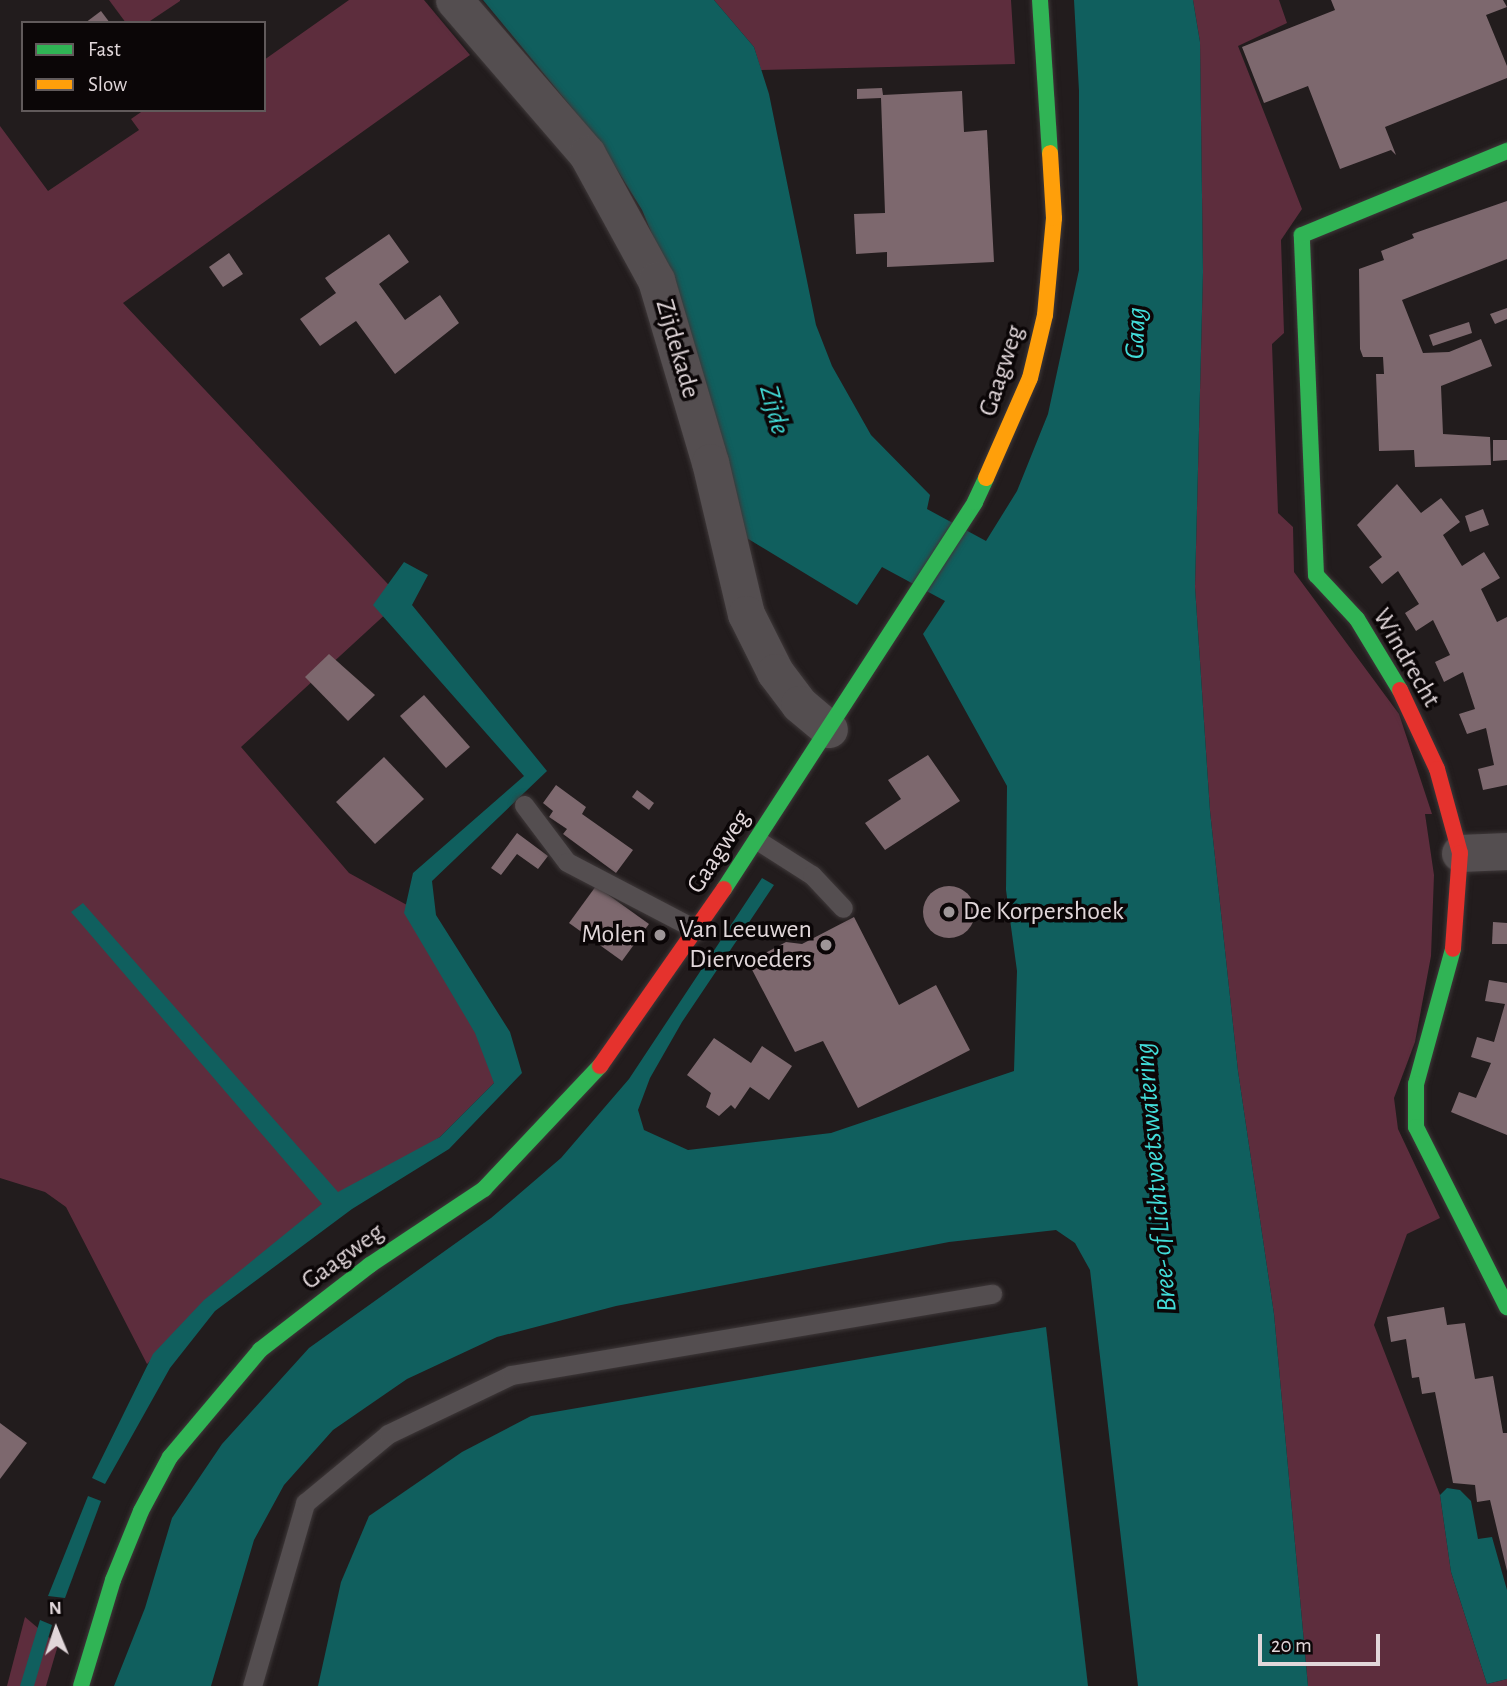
<!DOCTYPE html>
<html>
<head>
<meta charset="utf-8">
<style>
  body { margin:0 }
  #map { position:relative; width:1507px; height:1686px; overflow:hidden; background:#221c1d; font-family:"Alegreya Sans",sans-serif }
  div>[style] { position:absolute }
  [style*='--x'] { left:calc(var(--x)*1px); top:calc(var(--y)*1px); width:calc(var(--w)*1px); rotate:calc(var(--a)*1deg) }
  .green>* { inset:0; background:#5d2d3d }
  .water>* { inset:0; background:#105f5e }
  .building>* { inset:0; background:#7d686e }
  .round { border-radius:50% }
  .roads { filter:drop-shadow(0 0 2px #3e3839) drop-shadow(0 0 2px #3e3839) }
  .lane>* { height:19px; margin:-9.5px; padding:0 9.5px; transform-origin:9.5px; border-radius:9.5px; background:#544e50 }
  .street>* { height:37px; margin:-18.5px; padding:0 18.5px; transform-origin:18.5px; border-radius:18.5px; background:#544e50 }
  .fast>* { height:16px; margin:-8px; padding:0 8px; transform-origin:8px; border-radius:8px; background:#30b455 }
  .slow>* { height:16px; margin:-8px; padding:0 8px; transform-origin:8px; border-radius:8px; background:#ff9f0a }
  .jam>* { height:16px; margin:-8px; padding:0 8px; transform-origin:8px; border-radius:8px; background:#e5322d }
  .dots>* { width:19px; height:19px; translate:-50% -50%; box-sizing:border-box; border:4px solid #0b0607; border-radius:50% }
  span { translate:-50% -50%; white-space:nowrap; text-align:center; line-height:1.15; -webkit-text-stroke:7px #0b0607; paint-order:stroke }
  .street-label { font-size:26px; color:#e1d7da }
  .poi-label { font-size:26px; color:#e1d7da }
  .left { translate:0 -50%; text-align:left }
  .right { translate:-100% -50%; text-align:right }
  .water-label { font-size:28px; color:#42dcd8; font-style:italic }
  .legend { position:absolute; left:21px; top:21px; width:245px; height:91px; box-sizing:border-box; background:#0b0607; border:2px solid #615a5b; margin:0; padding:9px 12px; list-style:none; font-size:21px; color:#e1d7da }
  .legend li { display:flex; align-items:center; gap:14px; height:35px }
  .legend b { width:35px; border:2px solid #615a5b }
  .north { position:absolute; left:21px; top:1595px; width:70px; height:70px; -webkit-text-stroke:5px #0b0607; paint-order:stroke; rotate:358deg; font-size:19px; font-weight:700; line-height:28px; text-align:center; color:#e1d7da }
  .north::after { content:''; display:block; margin:auto; width:24px; height:32px; background:#e1d7da; clip-path:polygon(50% 0,100% 100%,50% 72%,0 100%) }
  .scale { position:absolute; left:1258px; top:1634px; width:122px; height:32px; box-sizing:border-box; border:4px solid #e1d7da; border-top:0; padding-left:9px; font-size:21px; line-height:24px; white-space:nowrap; color:#e1d7da; -webkit-text-stroke:5px #0b0607; paint-order:stroke }
</style>
</head>
<body>
<div id="map">
  <div class="green">
    <div style="clip-path:polygon(109px 0,180px 0,180px 1px,147px 23px,126px 23px)"></div>
    <div style="clip-path:polygon(349px 0,424px 0,470px 55px,123px 303px,402px 599px,241px 747px,349px 873px,425px 915px,489px 1033px,494px 1083px,440px 1137px,248px 1267px,147px 1364px,66px 1207px,45px 1192px,0 1178px,0 126px,48px 191px,139px 130px,131px 119px,144px 110px,264px 110px,264px 60px)"></div>
    <div style="clip-path:polygon(714px 0,1011px 0,1015px 64px,761px 70px,754px 47px)"></div>
    <div style="clip-path:polygon(1193px 0,1279px 0,1287px 23px,1238px 46px,1302px 209px,1281px 240px,1284px 333px,1272px 344px,1278px 513px,1293px 527px,1294px 572px,1399px 714px,1432px 814px,1425px 814px,1434px 875px,1431px 956px,1415px 1042px,1394px 1098px,1398px 1129px,1440px 1218px,1407px 1234px,1374px 1325px,1440px 1495px,1451px 1572px,1487px 1684px,1507px 1679px,1507px 1686px,1308px 1686px,1274px 1314px,1238px 1071px,1210px 811px,1195px 587px,1203px 272px,1200px 42px)"></div>
    <div style="clip-path:polygon(25px 1617px,58px 1645px,46px 1686px,7px 1686px)"></div>
  </div>
  <div class="water">
    <div style="clip-path:polygon(483px 0,714px 0,754px 47px,769px 94px,816px 325px,832px 366px,871px 435px,930px 495px,927px 509px,986px 541px,1017px 491px,1048px 414px,1079px 270px,1079px 91px,1074px 0,1193px 0,1200px 42px,1203px 272px,1195px 587px,1210px 811px,1238px 1071px,1274px 1314px,1308px 1686px,1138px 1686px,1090px 1270px,1075px 1243px,1056px 1230px,949px 1242px,616px 1306px,497px 1337px,407px 1379px,333px 1430px,284px 1485px,254px 1540px,211px 1686px,114px 1686px,145px 1608px,172px 1518px,222px 1444px,309px 1348px,491px 1218px,561px 1158px,629px 1079px,762px 878px,774px 885px,682px 1022px,650px 1078px,638px 1110px,644px 1130px,688px 1150px,831px 1133px,1014px 1071px,1017px 971px,1006px 890px,1007px 786px,923px 634px,945px 601px,882px 567px,857px 605px,745px 537px,672px 282px,642px 210px,600px 142px)"></div>
    <div style="clip-path:polygon(404px 562px,428px 575px,412px 605px,547px 771px,432px 881px,436px 915px,510px 1032px,522px 1073px,449px 1149px,352px 1209px,215px 1311px,170px 1368px,105px 1484px,92px 1478px,153px 1354px,204px 1300px,322px 1204px,71px 912px,83px 903px,338px 1192px,440px 1137px,494px 1083px,475px 1033px,404px 913px,413px 873px,524px 776px,373px 605px)"></div>
    <div style="clip-path:polygon(1046px 1327px,1088px 1686px,318px 1686px,341px 1582px,369px 1516px,462px 1452px,531px 1416px)"></div>
    <div style="clip-path:polygon(1447px 1488px,1460px 1490px,1471px 1501px,1478px 1539px,1492px 1537px,1507px 1590px,1507px 1679px,1487px 1684px,1451px 1572px,1440px 1495px)"></div>
    <div style="clip-path:polygon(88px 1496px,101px 1501px,65px 1598px,48px 1596px)"></div>
    <div style="clip-path:polygon(40px 1620px,52px 1625px,34px 1686px,20px 1686px)"></div>
  </div>
  <div class="building">
    <div style="clip-path:polygon(1331px 0,1503px 0,1507px 7px,1486px 15px,1507px 66px,1507px 78px,1385px 127px,1396px 155px,1391px 150px,1340px 169px,1308px 86px,1264px 103px,1242px 47px,1335px 10px)"></div>
    <div style="clip-path:polygon(101px 11px,110px 23px,85px 23px)"></div>
    <div style="clip-path:polygon(882px 88px,883px 95px,962px 91px,964px 132px,987px 130px,994px 262px,887px 267px,887px 252px,856px 254px,854px 214px,885px 213px,881px 98px,857px 99px,857px 89px)"></div>
    <div style="clip-path:polygon(1507px 201px,1507px 259px,1402px 300px,1423px 353px,1449px 352px,1481px 339px,1492px 366px,1441px 386px,1443px 434px,1490px 437px,1491px 465px,1415px 467px,1414px 450px,1379px 451px,1376px 374px,1384px 374px,1383px 357px,1363px 357px,1360px 349px,1359px 269px,1384px 260px,1381px 251px,1414px 238px,1412px 234px)"></div>
    <div style="clip-path:polygon(389px 234px,409px 262px,379px 284px,405px 320px,440px 295px,459px 323px,395px 374px,356px 321px,320px 346px,300px 319px,336px 293px,325px 278px)"></div>
    <div style="clip-path:polygon(229px 253px,243px 274px,223px 287px,209px 267px)"></div>
    <div style="clip-path:polygon(1507px 308px,1507px 319px,1495px 324px,1490px 314px)"></div>
    <div style="clip-path:polygon(1469px 322px,1472px 333px,1433px 346px,1429px 335px)"></div>
    <div style="clip-path:polygon(1493px 440px,1507px 440px,1507px 460px,1493px 461px)"></div>
    <div style="clip-path:polygon(1397px 484px,1421px 513px,1441px 498px,1460px 522px,1443px 535px,1462px 566px,1484px 552px,1500px 578px,1481px 589px,1497px 622px,1507px 617px,1507px 785px,1483px 790px,1478px 769px,1494px 765px,1486px 728px,1467px 734px,1459px 714px,1475px 709px,1463px 672px,1444px 682px,1435px 662px,1450px 655px,1433px 620px,1416px 631px,1405px 613px,1419px 604px,1398px 571px,1382px 584px,1369px 567px,1382px 557px,1357px 525px)"></div>
    <div style="clip-path:polygon(1483px 509px,1489px 525px,1470px 532px,1465px 516px)"></div>
    <div style="clip-path:polygon(329px 654px,375px 695px,348px 721px,305px 677px)"></div>
    <div style="clip-path:polygon(424px 695px,470px 747px,446px 768px,400px 716px)"></div>
    <div style="clip-path:polygon(928px 755px,960px 801px,885px 850px,865px 823px,901px 799px,888px 780px)"></div>
    <div style="clip-path:polygon(384px 757px,424px 799px,375px 844px,336px 802px)"></div>
    <div style="clip-path:polygon(556px 785px,586px 807px,582px 814px,633px 850px,616px 873px,563px 834px,567px 829px,549px 817px,553px 811px,543px 803px)"></div>
    <div style="clip-path:polygon(637px 790px,654px 803px,649px 810px,632px 797px)"></div>
    <div style="clip-path:polygon(517px 833px,548px 856px,538px 869px,517px 854px,501px 875px,491px 868px)"></div>
    <div class="round" style="left:923px;top:886px;width:52px;height:52px"></div>
    <div style="clip-path:polygon(596px 886px,649px 924px,622px 961px,569px 923px)"></div>
    <div style="clip-path:polygon(854px 917px,899px 1005px,936px 985px,970px 1050px,858px 1108px,823px 1041px,795px 1052px,748px 962px,786px 942px,802px 944px)"></div>
    <div style="clip-path:polygon(1493px 922px,1507px 923px,1507px 944px,1492px 944px)"></div>
    <div style="clip-path:polygon(1489px 980px,1507px 983px,1507px 1135px,1451px 1112px,1459px 1092px,1476px 1098px,1491px 1063px,1471px 1057px,1477px 1037px,1494px 1042px,1505px 1004px,1485px 1001px)"></div>
    <div style="clip-path:polygon(714px 1038px,751px 1063px,762px 1046px,792px 1066px,769px 1100px,750px 1087px,735px 1109px,731px 1105px,719px 1116px,706px 1107px,711px 1093px,687px 1075px)"></div>
    <div style="clip-path:polygon(1444px 1307px,1447px 1325px,1465px 1323px,1475px 1379px,1493px 1376px,1503px 1433px,1507px 1433px,1507px 1571px,1490px 1500px,1477px 1502px,1475px 1485px,1453px 1483px,1435px 1392px,1422px 1394px,1419px 1377px,1412px 1378px,1406px 1339px,1391px 1342px,1387px 1317px)"></div>
    <div style="clip-path:polygon(0 1423px,27px 1443px,0 1479px)"></div>
  </div>
  <div class="roads">
    <div class="lane">
      <div style="--x:524;--y:805;--w:71;--a:53"></div>
      <div style="--x:567;--y:862;--w:147;--a:27.6"></div>
      <div style="--x:757;--y:840;--w:65;--a:32.5"></div>
      <div style="--x:812;--y:875;--w:45;--a:46.8"></div>
      <div style="--x:252;--y:1686;--w:191;--a:-73.8"></div>
      <div style="--x:305;--y:1503;--w:108;--a:-39.7"></div>
      <div style="--x:388;--y:1434;--w:136;--a:-25.6"></div>
      <div style="--x:511;--y:1375;--w:488;--a:-9.6"></div>
    </div>
    <div class="street">
      <div style="--x:454;--y:0;--w:203;--a:49.2"></div>
      <div style="--x:587;--y:154;--w:144;--a:61.3"></div>
      <div style="--x:656;--y:280;--w:190;--a:73.5"></div>
      <div style="--x:710;--y:462;--w:156;--a:76.7"></div>
      <div style="--x:746;--y:614;--w:65;--a:63.4"></div>
      <div style="--x:775;--y:672;--w:40;--a:53"></div>
      <div style="--x:799;--y:704;--w:39;--a:40"></div>
      <div style="--x:1460;--y:853;--w:47;--a:-2.4"></div>
    </div>
    <div class="fast">
      <div style="--x:1040;--y:0;--w:153;--a:86.3"></div>
      <div style="--x:1400;--y:690;--w:83;--a:-121.2"></div>
      <div style="--x:1357;--y:619;--w:60;--a:-133"></div>
      <div style="--x:1316;--y:575;--w:340;--a:-92.4"></div>
      <div style="--x:1302;--y:235;--w:222;--a:-22.3"></div>
      <div style="--x:724;--y:889;--w:461;--a:-57"></div>
      <div style="--x:975;--y:502;--w:26;--a:-65"></div>
      <div style="--x:1453;--y:949;--w:140;--a:105.3"></div>
      <div style="--x:1416;--y:1084;--w:43;--a:90"></div>
      <div style="--x:1416;--y:1127;--w:202;--a:63.2"></div>
      <div style="--x:81;--y:1686;--w:111;--a:-73.2"></div>
      <div style="--x:113;--y:1580;--w:74;--a:-67.9"></div>
      <div style="--x:141;--y:1511;--w:61;--a:-61.8"></div>
      <div style="--x:170;--y:1457;--w:140;--a:-49.9"></div>
      <div style="--x:260;--y:1350;--w:139;--a:-37.7"></div>
      <div style="--x:370;--y:1265;--w:137;--a:-33.7"></div>
      <div style="--x:484;--y:1189;--w:169;--a:-46.7"></div>
    </div>
    <div class="slow">
      <div style="--x:986;--y:478;--w:109;--a:-66.3"></div>
      <div style="--x:1030;--y:378;--w:65;--a:-76.6"></div>
      <div style="--x:1045;--y:315;--w:97;--a:-84.7"></div>
      <div style="--x:1054;--y:218;--w:65;--a:-93.5"></div>
    </div>
    <div class="jam">
      <div style="--x:1400;--y:690;--w:87;--a:64.9"></div>
      <div style="--x:1437;--y:769;--w:87;--a:74.7"></div>
      <div style="--x:1460;--y:853;--w:96;--a:94.2"></div>
      <div style="--x:600;--y:1066;--w:216;--a:-55"></div>
    </div>
  </div>
  <div class="dots">
    <div style="left:949px;top:912px;background:#9e9698"></div>
    <div style="left:660px;top:935px;background:#9e9698"></div>
    <div style="left:826px;top:945px;background:#9e9698"></div>
  </div>
  <div class="street-label">
    <span style="left:677px;top:349px;rotate:74deg">Zijdekade</span>
    <span style="left:1002px;top:371px;rotate:-72deg">Gaagweg</span>
    <span style="left:1406px;top:658px;rotate:60deg">Windrecht</span>
    <span style="left:719px;top:852px;rotate:-57deg">Gaagweg</span>
    <span style="left:343px;top:1257px;rotate:-36deg">Gaagweg</span>
  </div>
  <div class="poi-label">
    <span class="left" style="left:963px;top:912px">De Korpershoek</span>
    <span class="right" style="left:812px;top:945px">Van Leeuwen<br>Diervoeders</span>
    <span class="right" style="left:646px;top:935px">Molen</span>
  </div>
  <div class="water-label">
    <span style="left:1136px;top:333px;rotate:-88deg">Gaag</span>
    <span style="left:774px;top:410px;rotate:75deg">Zijde</span>
    <span style="left:1156px;top:1177px;rotate:-95deg">Bree- of Lichtvoetswatering</span>
  </div>
  <ul class="legend">
  <li><b style="height:9px;background:#30b455"></b>Fast</li>
  <li><b style="height:9px;background:#ff9f0a"></b>Slow</li>
  </ul>
  <div class="north">N</div>
  <div class="scale">20 m</div>
</div>
</body>
</html>
